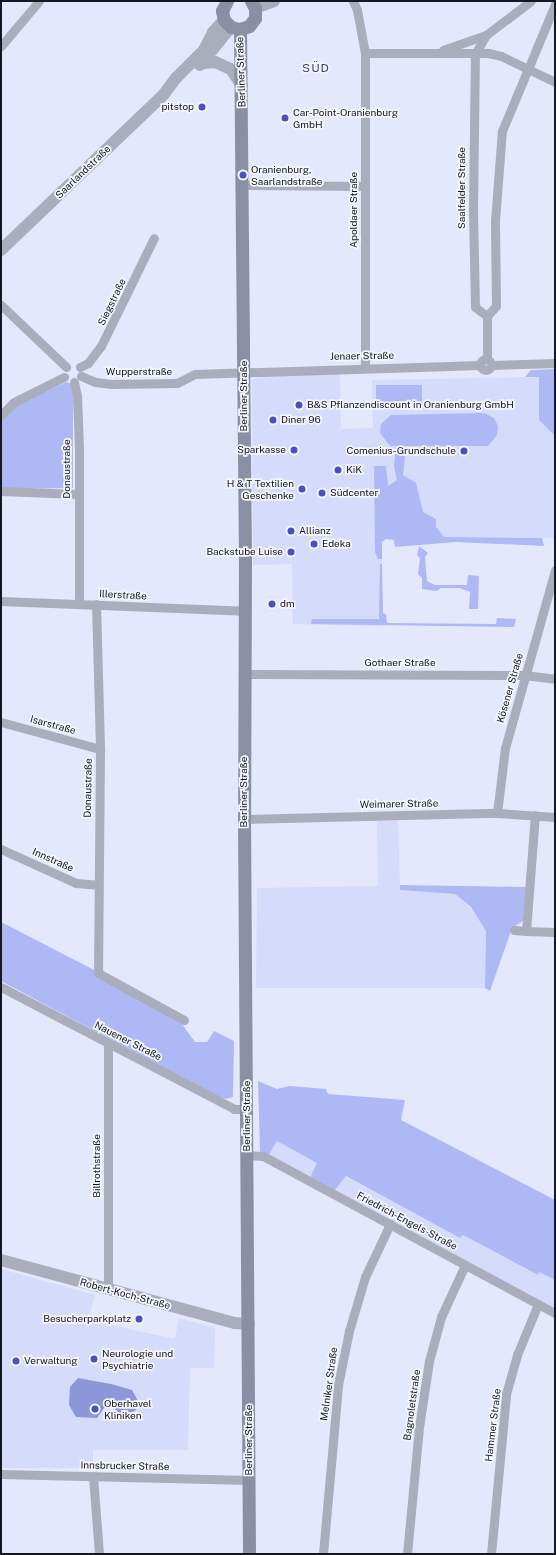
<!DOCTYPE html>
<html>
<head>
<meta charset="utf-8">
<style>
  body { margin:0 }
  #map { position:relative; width:556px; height:1555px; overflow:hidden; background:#e4e8fc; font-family:"Public Sans",sans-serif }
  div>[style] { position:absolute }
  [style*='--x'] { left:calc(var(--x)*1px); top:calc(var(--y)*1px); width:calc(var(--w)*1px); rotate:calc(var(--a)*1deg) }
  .built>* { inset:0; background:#d4dbfb }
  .green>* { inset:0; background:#aeb8f5 }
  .water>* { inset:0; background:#8c96d9 }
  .minor>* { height:9px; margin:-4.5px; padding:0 4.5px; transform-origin:4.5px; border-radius:4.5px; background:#aaadbb }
  .minor>.ring { margin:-4.5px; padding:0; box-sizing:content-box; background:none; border:9px solid #aaadbb; border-radius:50% }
  .tertiary>* { height:12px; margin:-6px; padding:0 6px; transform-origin:6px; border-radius:6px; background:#aaadbb }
  .secondary>* { height:13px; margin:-6.5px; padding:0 6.5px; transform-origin:6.5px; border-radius:6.5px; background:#8b8fa4 }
  .dots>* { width:11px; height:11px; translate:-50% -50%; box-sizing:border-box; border:2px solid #f4f6fc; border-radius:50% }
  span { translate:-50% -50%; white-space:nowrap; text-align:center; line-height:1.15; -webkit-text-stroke:3.5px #f4f6fc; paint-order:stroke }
  .street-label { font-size:10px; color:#151722 }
  .poi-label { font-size:10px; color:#151722 }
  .right { translate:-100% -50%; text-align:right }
  .left { translate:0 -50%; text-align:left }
  .quarter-label { font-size:12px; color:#3e4480; letter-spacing:1px }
  .frame { position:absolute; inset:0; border:2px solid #151722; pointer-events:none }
</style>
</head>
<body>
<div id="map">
  <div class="built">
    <div style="clip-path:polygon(340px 372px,341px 429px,373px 428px,372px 380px,539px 377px,539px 419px,555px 436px,555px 538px,375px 537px,375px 552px,382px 552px,382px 626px,293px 624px,292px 564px,253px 565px,252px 380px,262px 376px)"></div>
    <div style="clip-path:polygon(377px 820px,398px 821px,400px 890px,455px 894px,478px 916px,486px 931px,485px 988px,256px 988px,257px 888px,378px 886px)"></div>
    <div style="clip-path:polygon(277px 1141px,318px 1163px,334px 1191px,345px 1176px,460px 1238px,463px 1235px,537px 1275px,539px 1272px,555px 1280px,555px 1310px,268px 1156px)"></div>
    <div style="clip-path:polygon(1px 1269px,95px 1295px,88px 1320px,175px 1339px,179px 1318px,215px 1328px,214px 1368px,190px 1368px,188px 1450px,93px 1450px,93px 1468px,1px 1468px)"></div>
  </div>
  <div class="green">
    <div style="clip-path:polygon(555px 369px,555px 436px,539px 420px,539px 377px,525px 377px,531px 370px)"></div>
    <div style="clip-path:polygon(67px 382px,73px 385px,73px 488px,1px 489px,1px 421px,18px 404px)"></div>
    <div style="clip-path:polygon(376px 385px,422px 385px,422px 409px,376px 409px)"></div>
    <div style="clip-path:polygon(484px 413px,494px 418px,498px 426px,497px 435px,488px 446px,390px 446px,380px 433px,381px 424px,391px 415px)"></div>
    <div style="clip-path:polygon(395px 454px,405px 456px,403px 475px,416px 483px,423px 512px,436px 519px,436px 527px,444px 537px,542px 538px,544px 546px,456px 542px,395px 547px,394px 540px,386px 539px,382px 542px,382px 559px,378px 559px,375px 552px,374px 466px,386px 466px,388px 486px,397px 480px,394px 467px)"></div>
    <div style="clip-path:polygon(419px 546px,428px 553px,425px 557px,427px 581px,435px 585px,467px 585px,468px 575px,479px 576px,478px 609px,469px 609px,470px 592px,460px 588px,441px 588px,437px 591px,422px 589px,422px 578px,418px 574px,420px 558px,417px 555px)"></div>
    <div style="clip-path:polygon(380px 564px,382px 564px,383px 613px,386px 614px,387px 623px,496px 624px,497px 618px,516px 619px,514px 627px,311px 624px,312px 619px,379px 619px)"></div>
    <div style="clip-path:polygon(400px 885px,526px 887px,523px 921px,512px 928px,490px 991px,485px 988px,486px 931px,471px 907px,455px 894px,400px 890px)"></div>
    <div style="clip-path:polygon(1px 922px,170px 1009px,173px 1017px,182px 1024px,195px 1042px,207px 1042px,214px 1031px,234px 1041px,233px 1097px,226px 1099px,213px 1094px,1px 981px)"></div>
    <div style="clip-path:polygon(258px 1081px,277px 1089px,289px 1086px,326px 1089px,328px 1094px,405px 1100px,401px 1120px,555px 1200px,555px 1280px,539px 1272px,538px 1275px,463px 1235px,460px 1238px,346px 1176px,334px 1191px,310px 1178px,317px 1163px,277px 1141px,268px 1156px,260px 1152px)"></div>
  </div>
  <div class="water">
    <div style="clip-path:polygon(78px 1378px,111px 1384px,132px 1390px,138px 1401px,136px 1410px,127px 1415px,117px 1412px,113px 1407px,104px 1408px,97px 1418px,76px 1417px,69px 1405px,70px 1387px)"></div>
  </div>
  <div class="minor">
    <div style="--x:353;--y:1;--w:10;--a:66"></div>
    <div style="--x:357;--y:10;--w:44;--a:79.5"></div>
    <div style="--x:365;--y:53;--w:123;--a:0"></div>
    <div style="--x:488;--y:53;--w:13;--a:13"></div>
    <div style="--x:501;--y:56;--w:60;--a:25.7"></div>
    <div style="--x:1;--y:46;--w:59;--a:-49.8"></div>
    <div style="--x:443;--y:50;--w:46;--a:-19.2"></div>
    <div style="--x:365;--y:53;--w:314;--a:90"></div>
    <div style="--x:243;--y:185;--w:122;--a:0.5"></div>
    <div style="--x:1;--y:305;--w:90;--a:43.6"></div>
    <div style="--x:487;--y:316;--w:15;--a:-143"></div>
    <div style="--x:475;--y:307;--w:94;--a:-91.2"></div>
    <div style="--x:473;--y:213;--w:159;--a:-89.3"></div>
    <div style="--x:475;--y:54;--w:22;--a:-60"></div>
    <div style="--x:486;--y:35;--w:56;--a:-37.1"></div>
    <div style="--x:487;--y:359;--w:43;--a:-90"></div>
    <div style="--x:487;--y:316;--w:13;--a:-48"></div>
    <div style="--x:496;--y:306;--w:85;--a:-90.7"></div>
    <div style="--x:495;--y:221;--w:90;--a:-85.6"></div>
    <div style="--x:502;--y:131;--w:138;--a:-67.3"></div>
    <div class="ring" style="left:480.5px;top:359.5px;width:2px;height:2px"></div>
    <div style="--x:492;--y:365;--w:63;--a:-1.8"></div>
    <div style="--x:80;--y:367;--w:9;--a:-27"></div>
    <div style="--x:88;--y:363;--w:21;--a:-53"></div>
    <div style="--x:101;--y:346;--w:120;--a:-63.9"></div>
    <div style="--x:81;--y:376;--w:15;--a:23"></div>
    <div style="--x:95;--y:382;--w:17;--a:7"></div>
    <div style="--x:112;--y:384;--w:65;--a:-0.9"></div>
    <div style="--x:177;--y:383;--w:20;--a:-27"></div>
    <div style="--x:195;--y:374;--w:286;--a:-1.8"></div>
    <div style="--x:74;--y:382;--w:14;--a:78"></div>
    <div style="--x:77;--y:396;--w:51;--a:87.8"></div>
    <div style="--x:79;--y:447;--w:157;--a:90"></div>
    <div style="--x:1;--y:415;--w:18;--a:-45"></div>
    <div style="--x:14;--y:402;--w:56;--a:-26.6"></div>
    <div style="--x:1;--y:491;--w:77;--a:2.2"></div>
    <div style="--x:1;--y:601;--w:244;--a:2.3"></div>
    <div style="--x:96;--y:604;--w:145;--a:88.4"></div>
    <div style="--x:100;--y:749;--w:224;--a:90.5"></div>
    <div style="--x:98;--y:973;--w:98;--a:28.7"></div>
    <div style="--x:244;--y:674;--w:280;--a:0.2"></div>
    <div style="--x:524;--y:675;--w:31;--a:7"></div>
    <div style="--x:1;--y:722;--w:103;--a:15.3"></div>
    <div style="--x:497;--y:813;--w:65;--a:-83"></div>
    <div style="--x:505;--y:748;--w:185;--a:-74.3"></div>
    <div style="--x:244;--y:819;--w:253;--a:-1.4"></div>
    <div style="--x:497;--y:813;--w:58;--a:3.9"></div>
    <div style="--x:1;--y:849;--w:82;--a:24.4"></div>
    <div style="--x:76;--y:883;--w:21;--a:5"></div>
    <div style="--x:514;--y:930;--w:12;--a:5"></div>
    <div style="--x:526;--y:931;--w:116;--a:-85.6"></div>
    <div style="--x:526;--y:931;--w:29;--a:2"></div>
    <div style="--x:1;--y:987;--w:263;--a:27.6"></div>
    <div style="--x:234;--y:1109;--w:13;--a:0"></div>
    <div style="--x:247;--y:1155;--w:16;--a:4"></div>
    <div style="--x:263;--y:1156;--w:332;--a:28.3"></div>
    <div style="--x:108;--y:1289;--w:245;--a:-90"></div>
    <div style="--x:1;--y:1474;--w:248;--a:1.4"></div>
    <div style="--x:93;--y:1476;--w:78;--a:85.6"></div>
    <div style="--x:323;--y:1554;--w:170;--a:-84.9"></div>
    <div style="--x:338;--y:1385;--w:55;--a:-78.5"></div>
    <div style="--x:349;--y:1331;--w:56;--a:-73.5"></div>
    <div style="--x:365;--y:1277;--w:59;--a:-64.7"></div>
    <div style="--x:407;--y:1554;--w:128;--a:-84.6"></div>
    <div style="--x:419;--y:1427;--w:67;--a:-81.4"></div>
    <div style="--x:429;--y:1361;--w:46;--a:-74.7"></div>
    <div style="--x:441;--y:1317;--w:57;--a:-65.2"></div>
    <div style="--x:491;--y:1554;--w:161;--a:-84.6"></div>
    <div style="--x:506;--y:1394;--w:41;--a:-74.2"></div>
    <div style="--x:517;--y:1355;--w:55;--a:-67.6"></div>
  </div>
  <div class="tertiary">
    <div style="--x:255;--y:8;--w:20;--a:-20"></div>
    <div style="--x:203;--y:63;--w:12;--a:-5"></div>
    <div style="--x:215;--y:62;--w:17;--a:24"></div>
    <div style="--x:231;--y:69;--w:20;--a:57"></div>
    <div style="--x:200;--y:65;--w:49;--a:-50.8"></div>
    <div style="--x:1;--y:250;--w:226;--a:-43.7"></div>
    <div style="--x:164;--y:94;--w:21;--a:-53"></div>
    <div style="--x:177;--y:77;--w:38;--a:-45"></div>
    <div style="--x:204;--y:50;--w:20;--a:-63"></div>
    <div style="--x:213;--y:32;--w:16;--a:-47"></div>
    <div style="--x:1;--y:1260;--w:242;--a:15.1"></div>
    <div style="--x:235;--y:1323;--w:14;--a:4"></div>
  </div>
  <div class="secondary">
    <div style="--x:227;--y:1;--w:11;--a:117"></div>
    <div style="--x:222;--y:11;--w:9;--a:77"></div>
    <div style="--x:224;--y:20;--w:10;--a:45"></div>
    <div style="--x:231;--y:27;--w:9;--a:13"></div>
    <div style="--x:240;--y:29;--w:9;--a:-18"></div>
    <div style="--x:249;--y:26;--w:10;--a:-53"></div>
    <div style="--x:255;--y:18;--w:10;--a:-90"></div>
    <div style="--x:255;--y:8;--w:8;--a:-120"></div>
    <div style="--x:240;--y:29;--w:531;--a:89.46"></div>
    <div style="--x:245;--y:560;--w:259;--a:90.2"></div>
    <div style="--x:244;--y:819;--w:735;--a:89.61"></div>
  </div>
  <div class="dots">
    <div style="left:202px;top:107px;background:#4c4ec4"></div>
    <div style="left:285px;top:118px;background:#4c4ec4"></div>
    <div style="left:243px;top:175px;background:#4c4ec4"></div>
    <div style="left:299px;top:405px;background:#4c4ec4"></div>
    <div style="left:273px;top:420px;background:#4c4ec4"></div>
    <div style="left:294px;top:450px;background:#4c4ec4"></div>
    <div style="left:464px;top:451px;background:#4c4ec4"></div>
    <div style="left:338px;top:470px;background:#4c4ec4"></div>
    <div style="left:302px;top:489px;background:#4c4ec4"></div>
    <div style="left:322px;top:493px;background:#4c4ec4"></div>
    <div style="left:291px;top:531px;background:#4c4ec4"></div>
    <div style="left:314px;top:544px;background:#4c4ec4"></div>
    <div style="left:291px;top:552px;background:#4c4ec4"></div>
    <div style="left:272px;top:604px;background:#4c4ec4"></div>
    <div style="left:139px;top:1319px;background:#4c4ec4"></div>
    <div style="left:94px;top:1359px;background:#4c4ec4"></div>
    <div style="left:16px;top:1361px;background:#4c4ec4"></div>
    <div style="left:95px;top:1409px;background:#4c4ec4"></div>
  </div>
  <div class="street-label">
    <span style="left:241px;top:72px;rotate:-92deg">Berliner Straße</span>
    <span style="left:83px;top:172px;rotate:-44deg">Saarlandstraße</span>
    <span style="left:462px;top:188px;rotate:-90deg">Saalfelder Straße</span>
    <span style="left:354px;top:210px;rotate:-90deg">Apoldaer Straße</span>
    <span style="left:112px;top:302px;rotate:-64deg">Siegstraße</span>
    <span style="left:362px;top:356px;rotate:-1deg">Jenaer Straße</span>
    <span style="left:139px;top:372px">Wupperstraße</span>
    <span style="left:244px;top:396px;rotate:-90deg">Berliner Straße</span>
    <span style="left:67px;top:469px;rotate:-90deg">Donaustraße</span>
    <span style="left:123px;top:595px;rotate:3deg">Illerstraße</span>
    <span style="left:400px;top:663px">Gothaer Straße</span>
    <span style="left:510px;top:688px;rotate:-74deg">Kösener Straße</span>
    <span style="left:53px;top:725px;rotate:15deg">Isarstraße</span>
    <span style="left:88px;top:788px;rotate:-89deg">Donaustraße</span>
    <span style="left:244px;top:792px;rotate:-90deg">Berliner Straße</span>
    <span style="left:399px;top:804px;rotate:-1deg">Weimarer Straße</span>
    <span style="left:53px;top:860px;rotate:24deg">Innstraße</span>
    <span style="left:128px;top:1041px;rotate:27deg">Nauener Straße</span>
    <span style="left:247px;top:1116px;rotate:-90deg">Berliner Straße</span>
    <span style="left:97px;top:1166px;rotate:-90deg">Billrothstraße</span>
    <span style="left:407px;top:1221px;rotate:28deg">Friedrich-Engels-Straße</span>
    <span style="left:125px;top:1294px;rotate:15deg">Robert-Koch-Straße</span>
    <span style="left:329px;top:1384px;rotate:-82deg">Melniker Straße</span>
    <span style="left:412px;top:1405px;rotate:-82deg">Bagnoletstraße</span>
    <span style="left:493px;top:1425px;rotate:-83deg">Hammer Straße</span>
    <span style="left:249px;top:1440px;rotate:-90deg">Berliner Straße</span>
    <span style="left:125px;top:1466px;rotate:1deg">Innsbrucker Straße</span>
  </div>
  <div class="poi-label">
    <span class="right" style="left:194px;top:107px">pitstop</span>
    <span class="left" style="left:293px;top:118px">Car-Point-Oranienburg<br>GmbH</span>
    <span class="left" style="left:251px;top:175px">Oranienburg,<br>Saarlandstraße</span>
    <span class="left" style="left:307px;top:405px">B&amp;S Pflanzendiscount in Oranienburg GmbH</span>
    <span class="left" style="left:281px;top:420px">Diner 96</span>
    <span class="right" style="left:286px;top:450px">Sparkasse</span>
    <span class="right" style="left:456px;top:451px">Comenius-Grundschule</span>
    <span class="left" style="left:346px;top:470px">KiK</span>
    <span class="right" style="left:294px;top:489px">H &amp; T Textilien<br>Geschenke</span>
    <span class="left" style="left:330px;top:493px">Südcenter</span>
    <span class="left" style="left:299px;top:531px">Allianz</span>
    <span class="left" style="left:322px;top:544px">Edeka</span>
    <span class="right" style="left:283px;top:552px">Backstube Luise</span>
    <span class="left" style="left:280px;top:604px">dm</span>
    <span class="right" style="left:131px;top:1319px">Besucherparkplatz</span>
    <span class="left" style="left:102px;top:1359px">Neurologie und<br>Psychiatrie</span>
    <span class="left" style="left:24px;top:1361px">Verwaltung</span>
    <span class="left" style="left:104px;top:1409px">Oberhavel<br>Kliniken</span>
  </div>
  <div class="quarter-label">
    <span style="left:316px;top:69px">SÜD</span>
  </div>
  <div class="frame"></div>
</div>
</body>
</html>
